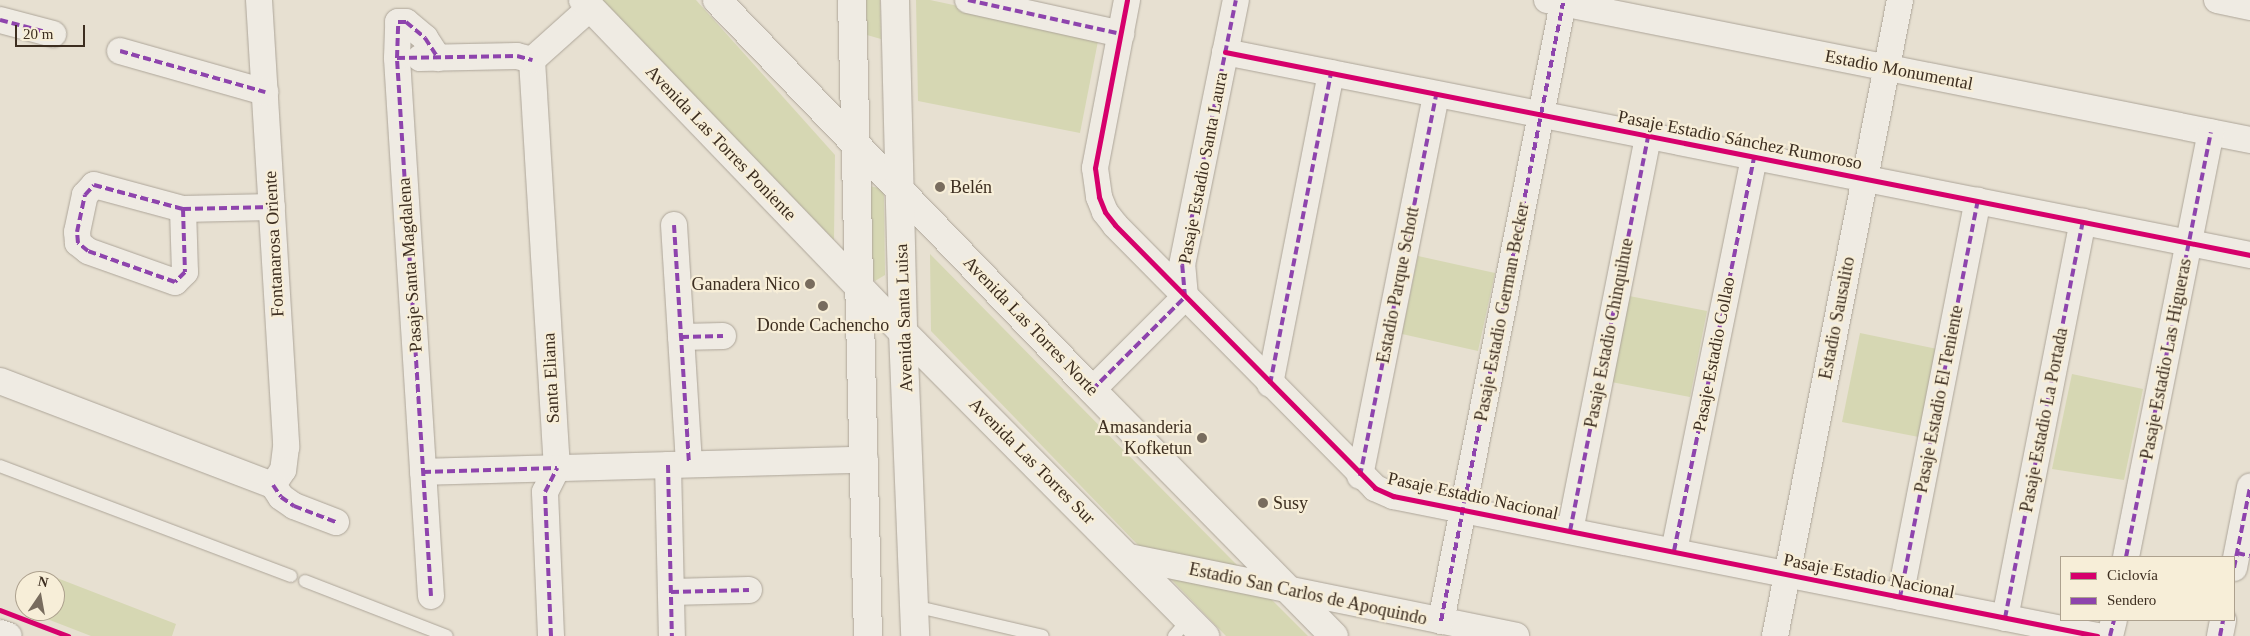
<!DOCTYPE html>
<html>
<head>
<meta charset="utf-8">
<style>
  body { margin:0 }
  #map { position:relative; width:2250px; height:636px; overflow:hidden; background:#e7e0d1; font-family:"Times New Roman",serif }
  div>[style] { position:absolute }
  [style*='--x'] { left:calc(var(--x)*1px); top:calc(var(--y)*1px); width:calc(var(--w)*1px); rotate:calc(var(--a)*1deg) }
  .green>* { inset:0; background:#d6d7b3 }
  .roads { filter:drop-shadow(0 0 1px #ada599) drop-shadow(0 0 1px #ada599) }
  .service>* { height:12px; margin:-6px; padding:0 6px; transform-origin:6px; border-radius:6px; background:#efebe3 }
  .minor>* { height:26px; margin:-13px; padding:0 13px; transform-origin:13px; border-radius:13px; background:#efebe3 }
  .tertiary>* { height:28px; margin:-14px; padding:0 14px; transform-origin:14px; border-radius:14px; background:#efebe3 }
  .secondary>* { height:28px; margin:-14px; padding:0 14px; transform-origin:14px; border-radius:14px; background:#efebe3 }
  .quiet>* { height:4px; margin-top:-2px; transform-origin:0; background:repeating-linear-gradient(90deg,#8e44ad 0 8px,transparent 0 12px) }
  .cycleway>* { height:5px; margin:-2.5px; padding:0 2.5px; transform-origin:2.5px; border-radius:2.5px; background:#d6006c }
  .dots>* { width:14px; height:14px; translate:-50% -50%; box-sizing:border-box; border:2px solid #f7eed8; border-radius:50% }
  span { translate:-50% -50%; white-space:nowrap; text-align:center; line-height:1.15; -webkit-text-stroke:4.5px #f7eed8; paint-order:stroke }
  .street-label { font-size:18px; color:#3d2e20 }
  .poi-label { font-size:18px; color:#3d2e20 }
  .left { translate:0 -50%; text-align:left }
  .right { translate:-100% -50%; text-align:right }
  .legend { position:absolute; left:2060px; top:556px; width:175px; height:65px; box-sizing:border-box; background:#f7eed8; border:1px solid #ada18e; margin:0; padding:6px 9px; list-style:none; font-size:15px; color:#3d2e20 }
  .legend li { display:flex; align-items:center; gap:10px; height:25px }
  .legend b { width:25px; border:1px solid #ada18e }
  .north { position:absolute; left:15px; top:571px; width:50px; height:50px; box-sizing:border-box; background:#f7eed8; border:1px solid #ada18e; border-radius:50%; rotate:12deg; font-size:14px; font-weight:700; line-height:20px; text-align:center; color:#3d2e20 }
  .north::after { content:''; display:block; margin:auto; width:18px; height:22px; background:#786c5e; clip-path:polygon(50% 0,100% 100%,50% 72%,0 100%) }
  .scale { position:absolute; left:15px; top:25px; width:70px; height:22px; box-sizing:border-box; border:2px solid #3d2e20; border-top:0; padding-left:6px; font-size:15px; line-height:18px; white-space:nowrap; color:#3d2e20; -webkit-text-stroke:4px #f7eed8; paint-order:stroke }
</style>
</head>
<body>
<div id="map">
  <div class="green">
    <div style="clip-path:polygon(601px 0,696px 0,835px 155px,834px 240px)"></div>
    <div style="clip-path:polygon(866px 0,880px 0,881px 39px,867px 35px)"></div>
    <div style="clip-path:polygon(916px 0,930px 0,1099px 36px,1080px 133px,918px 101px)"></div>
    <div style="clip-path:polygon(865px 185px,883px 189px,884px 196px,885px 275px,875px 281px,869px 275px)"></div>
    <div style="clip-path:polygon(930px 254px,1229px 557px,1308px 636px,1226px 636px,931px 331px)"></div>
    <div style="clip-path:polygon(1418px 256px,1495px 273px,1478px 351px,1402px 334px)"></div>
    <div style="clip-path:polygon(1624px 295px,1707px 311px,1690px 397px,1606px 381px)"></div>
    <div style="clip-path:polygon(1860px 333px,1942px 350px,1924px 438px,1842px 422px)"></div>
    <div style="clip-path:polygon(2072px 374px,2143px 389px,2124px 480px,2052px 469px)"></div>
    <div style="clip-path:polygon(57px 578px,176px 624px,172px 636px,91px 636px,42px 617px,44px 611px,55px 611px)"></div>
  </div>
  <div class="roads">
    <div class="service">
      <div style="--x:0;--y:466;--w:311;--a:20.7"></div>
      <div style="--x:305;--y:581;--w:152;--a:21.2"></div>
      <div style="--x:914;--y:606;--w:132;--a:13.1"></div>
      <div style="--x:1174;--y:636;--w:23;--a:-49"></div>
    </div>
    <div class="minor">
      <div style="--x:259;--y:0;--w:448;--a:86.5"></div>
      <div style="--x:286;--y:447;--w:23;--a:97"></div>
      <div style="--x:283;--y:470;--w:18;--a:124"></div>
      <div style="--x:968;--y:0;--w:157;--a:12.5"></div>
      <div style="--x:1127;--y:0;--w:171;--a:100.8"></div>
      <div style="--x:1095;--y:168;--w:29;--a:82"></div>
      <div style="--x:1099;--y:197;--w:16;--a:68"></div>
      <div style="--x:1105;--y:212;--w:16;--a:52"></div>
      <div style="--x:1115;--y:225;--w:370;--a:45.3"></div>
      <div style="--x:1375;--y:488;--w:20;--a:24"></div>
      <div style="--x:1393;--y:496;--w:718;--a:11.25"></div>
      <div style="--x:1547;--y:0;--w:717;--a:11.26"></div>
      <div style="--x:2217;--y:0;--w:34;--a:12"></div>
      <div style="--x:0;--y:20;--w:55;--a:14.8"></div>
      <div style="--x:120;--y:51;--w:151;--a:15.8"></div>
      <div style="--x:1225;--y:52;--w:1045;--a:11.2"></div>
      <div style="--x:420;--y:58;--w:97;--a:-1.2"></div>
      <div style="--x:517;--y:56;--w:16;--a:15"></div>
      <div style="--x:532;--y:60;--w:409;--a:86.5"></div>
      <div style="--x:532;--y:60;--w:78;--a:-41.9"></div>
      <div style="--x:183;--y:209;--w:63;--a:88.2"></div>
      <div style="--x:185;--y:272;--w:14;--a:135"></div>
      <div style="--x:175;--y:282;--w:92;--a:-160.4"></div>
      <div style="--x:88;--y:251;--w:13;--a:-141"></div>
      <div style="--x:78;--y:243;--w:11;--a:-95"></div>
      <div style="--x:77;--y:232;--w:38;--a:-78"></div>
      <div style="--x:85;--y:195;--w:13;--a:-48"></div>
      <div style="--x:94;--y:185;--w:92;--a:15.1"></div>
      <div style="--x:183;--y:209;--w:89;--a:-1.3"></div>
      <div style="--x:674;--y:225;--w:239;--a:86.4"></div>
      <div style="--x:681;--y:337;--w:42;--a:-1.4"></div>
      <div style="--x:0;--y:381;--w:292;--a:20.9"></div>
      <div style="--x:1270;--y:384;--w:317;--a:-78.9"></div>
      <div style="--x:1092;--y:390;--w:132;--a:-45"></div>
      <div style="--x:1185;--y:297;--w:32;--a:-95"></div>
      <div style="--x:1182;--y:265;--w:270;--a:-78.5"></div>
      <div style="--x:668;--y:465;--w:171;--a:88.7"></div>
      <div style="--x:423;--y:472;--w:442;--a:-1.6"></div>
      <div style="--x:1360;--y:476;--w:389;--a:-78.7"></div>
      <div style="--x:273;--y:485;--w:14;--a:56"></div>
      <div style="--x:281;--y:497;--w:16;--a:35"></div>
      <div style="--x:294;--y:506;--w:45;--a:20.9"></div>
      <div style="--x:1570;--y:531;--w:403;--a:-78.8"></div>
      <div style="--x:1674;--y:551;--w:402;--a:-78.5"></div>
      <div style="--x:1129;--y:557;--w:395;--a:11.5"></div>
      <div style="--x:2126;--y:557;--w:433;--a:-78.7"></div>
      <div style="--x:2234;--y:568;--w:83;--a:-78.8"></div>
      <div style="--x:671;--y:592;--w:78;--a:-1.5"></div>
      <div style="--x:431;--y:596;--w:539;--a:-93.62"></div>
      <div style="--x:397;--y:58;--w:36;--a:-88"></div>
      <div style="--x:398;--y:22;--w:8;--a:0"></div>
      <div style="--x:406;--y:22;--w:25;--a:40"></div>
      <div style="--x:425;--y:38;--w:24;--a:57"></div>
      <div style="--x:1900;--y:597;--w:404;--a:-78.9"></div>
      <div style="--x:2005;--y:618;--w:404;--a:-78.9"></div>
      <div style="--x:1441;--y:621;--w:630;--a:-78.83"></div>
      <div style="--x:0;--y:633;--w:9;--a:18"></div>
      <div style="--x:551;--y:636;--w:144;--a:-92.4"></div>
      <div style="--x:545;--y:492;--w:27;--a:-63"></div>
      <div style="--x:1775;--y:636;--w:648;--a:-78.88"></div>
      <div style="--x:2110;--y:636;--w:16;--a:-76"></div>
      <div style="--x:2220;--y:636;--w:16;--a:-79"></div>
    </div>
    <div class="tertiary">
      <div style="--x:583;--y:0;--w:461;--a:46.1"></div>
      <div style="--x:903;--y:332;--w:429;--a:45.2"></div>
      <div style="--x:717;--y:0;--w:541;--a:46.12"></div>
      <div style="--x:1092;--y:390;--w:345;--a:45.5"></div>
    </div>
    <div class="secondary">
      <div style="--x:852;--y:0;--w:636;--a:88.56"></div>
      <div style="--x:895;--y:0;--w:332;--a:88.6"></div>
      <div style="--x:903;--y:332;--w:304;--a:87.7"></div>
    </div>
  </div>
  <div class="quiet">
    <div style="--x:968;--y:0;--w:157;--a:12.5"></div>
    <div style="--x:0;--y:20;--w:55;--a:14.8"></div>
    <div style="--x:120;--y:51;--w:151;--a:15.8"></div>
    <div style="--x:397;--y:58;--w:120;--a:-1"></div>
    <div style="--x:517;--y:56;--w:16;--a:15"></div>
    <div style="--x:183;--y:209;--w:63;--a:88.2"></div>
    <div style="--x:185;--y:272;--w:14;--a:135"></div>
    <div style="--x:175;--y:282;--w:92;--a:-160.4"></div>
    <div style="--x:88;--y:251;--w:13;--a:-141"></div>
    <div style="--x:78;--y:243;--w:11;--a:-95"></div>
    <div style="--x:77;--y:232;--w:38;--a:-78"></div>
    <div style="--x:85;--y:195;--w:13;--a:-48"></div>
    <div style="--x:94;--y:185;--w:92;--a:15.1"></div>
    <div style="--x:183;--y:209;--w:89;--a:-1.3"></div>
    <div style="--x:674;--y:225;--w:239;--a:86.4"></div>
    <div style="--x:681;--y:337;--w:42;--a:-1.4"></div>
    <div style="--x:1270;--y:384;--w:317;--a:-78.9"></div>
    <div style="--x:1092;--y:390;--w:132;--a:-45"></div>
    <div style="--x:1185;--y:297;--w:32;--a:-95"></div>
    <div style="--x:1182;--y:265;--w:270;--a:-78.5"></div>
    <div style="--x:668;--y:465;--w:171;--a:88.7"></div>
    <div style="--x:423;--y:472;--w:134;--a:-1.7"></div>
    <div style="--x:1360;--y:476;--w:389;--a:-78.7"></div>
    <div style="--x:273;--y:485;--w:14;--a:56"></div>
    <div style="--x:281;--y:497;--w:16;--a:35"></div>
    <div style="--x:294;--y:506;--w:45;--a:20.9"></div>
    <div style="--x:1570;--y:531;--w:403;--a:-78.8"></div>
    <div style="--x:1674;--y:551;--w:402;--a:-78.5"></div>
    <div style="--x:2237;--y:553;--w:13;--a:13"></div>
    <div style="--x:2126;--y:557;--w:433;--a:-78.7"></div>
    <div style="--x:2234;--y:568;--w:83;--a:-78.8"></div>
    <div style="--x:671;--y:592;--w:78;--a:-1.5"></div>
    <div style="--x:431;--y:596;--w:539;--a:-93.62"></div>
    <div style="--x:397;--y:58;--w:36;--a:-88"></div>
    <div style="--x:398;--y:22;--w:8;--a:0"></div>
    <div style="--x:406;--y:22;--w:25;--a:40"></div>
    <div style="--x:425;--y:38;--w:24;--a:57"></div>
    <div style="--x:1900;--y:597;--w:404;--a:-78.9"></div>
    <div style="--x:2005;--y:618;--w:404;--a:-78.9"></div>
    <div style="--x:1441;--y:621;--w:630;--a:-78.83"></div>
    <div style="--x:551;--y:636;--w:144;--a:-92.4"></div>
    <div style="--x:545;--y:492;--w:27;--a:-63"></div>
    <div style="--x:2110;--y:636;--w:16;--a:-76"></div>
    <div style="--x:2220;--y:636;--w:16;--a:-79"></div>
  </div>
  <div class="cycleway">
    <div style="--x:1127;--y:0;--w:171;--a:100.8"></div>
    <div style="--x:1095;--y:168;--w:29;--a:82"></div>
    <div style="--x:1099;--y:197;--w:16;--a:68"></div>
    <div style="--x:1105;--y:212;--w:16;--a:52"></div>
    <div style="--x:1115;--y:225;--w:370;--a:45.3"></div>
    <div style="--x:1375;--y:488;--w:20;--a:24"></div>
    <div style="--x:1393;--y:496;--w:718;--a:11.25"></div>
    <div style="--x:1225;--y:52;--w:1045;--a:11.2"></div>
    <div style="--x:0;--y:610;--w:73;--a:20.9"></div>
  </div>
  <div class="dots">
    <div style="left:940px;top:187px;background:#786c5e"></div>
    <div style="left:810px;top:284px;background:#786c5e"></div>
    <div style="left:823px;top:306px;background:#786c5e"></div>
    <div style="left:1202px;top:438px;background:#786c5e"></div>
    <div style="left:1263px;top:503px;background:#786c5e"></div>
  </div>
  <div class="street-label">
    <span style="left:1899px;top:70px;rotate:11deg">Estadio Monumental</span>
    <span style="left:1740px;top:140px;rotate:11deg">Pasaje Estadio Sánchez Rumoroso</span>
    <span style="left:721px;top:143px;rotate:46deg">Avenida Las Torres Poniente</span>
    <span style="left:1203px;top:168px;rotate:-79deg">Pasaje Estadio Santa Laura</span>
    <span style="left:274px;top:244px;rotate:-93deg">Fontanarosa Oriente</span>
    <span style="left:410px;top:265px;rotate:-94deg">Pasaje Santa Magdalena</span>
    <span style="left:1398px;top:285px;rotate:-79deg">Estadio Parque Schott</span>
    <span style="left:1502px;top:312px;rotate:-79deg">Pasaje Estadio German Becker</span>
    <span style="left:904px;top:318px;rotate:-92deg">Avenida Santa Luisa</span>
    <span style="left:1837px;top:318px;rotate:-79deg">Estadio Sausalito</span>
    <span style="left:1031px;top:326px;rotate:46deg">Avenida Las Torres Norte</span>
    <span style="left:1609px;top:333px;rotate:-79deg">Pasaje Estadio Chinquihue</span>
    <span style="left:1714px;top:354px;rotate:-79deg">Pasaje Estadio Collao</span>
    <span style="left:2166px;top:359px;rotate:-79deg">Pasaje Estadio Las Higueras</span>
    <span style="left:551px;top:378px;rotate:-93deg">Santa Eliana</span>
    <span style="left:1939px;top:399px;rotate:-79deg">Pasaje Estadio El Teniente</span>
    <span style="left:2044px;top:420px;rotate:-79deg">Pasaje Estadio La Portada</span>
    <span style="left:1032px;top:461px;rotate:45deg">Avenida Las Torres Sur</span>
    <span style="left:1473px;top:496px;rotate:12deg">Pasaje Estadio Nacional</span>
    <span style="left:1869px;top:576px;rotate:11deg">Pasaje Estadio Nacional</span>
    <span style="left:1308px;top:594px;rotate:12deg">Estadio San Carlos de Apoquindo</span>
  </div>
  <div class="poi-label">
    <span class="left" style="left:950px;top:187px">Belén</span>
    <span class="right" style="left:800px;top:284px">Ganadera Nico</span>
    <span style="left:823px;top:325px">Donde Cachencho</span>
    <span class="right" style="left:1192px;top:438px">Amasanderia<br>Kofketun</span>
    <span class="left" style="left:1273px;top:503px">Susy</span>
  </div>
  <ul class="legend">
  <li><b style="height:6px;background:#d6006c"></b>Ciclovía</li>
  <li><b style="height:6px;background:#8e44ad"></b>Sendero</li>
  </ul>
  <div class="north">N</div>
  <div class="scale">20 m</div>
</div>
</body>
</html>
